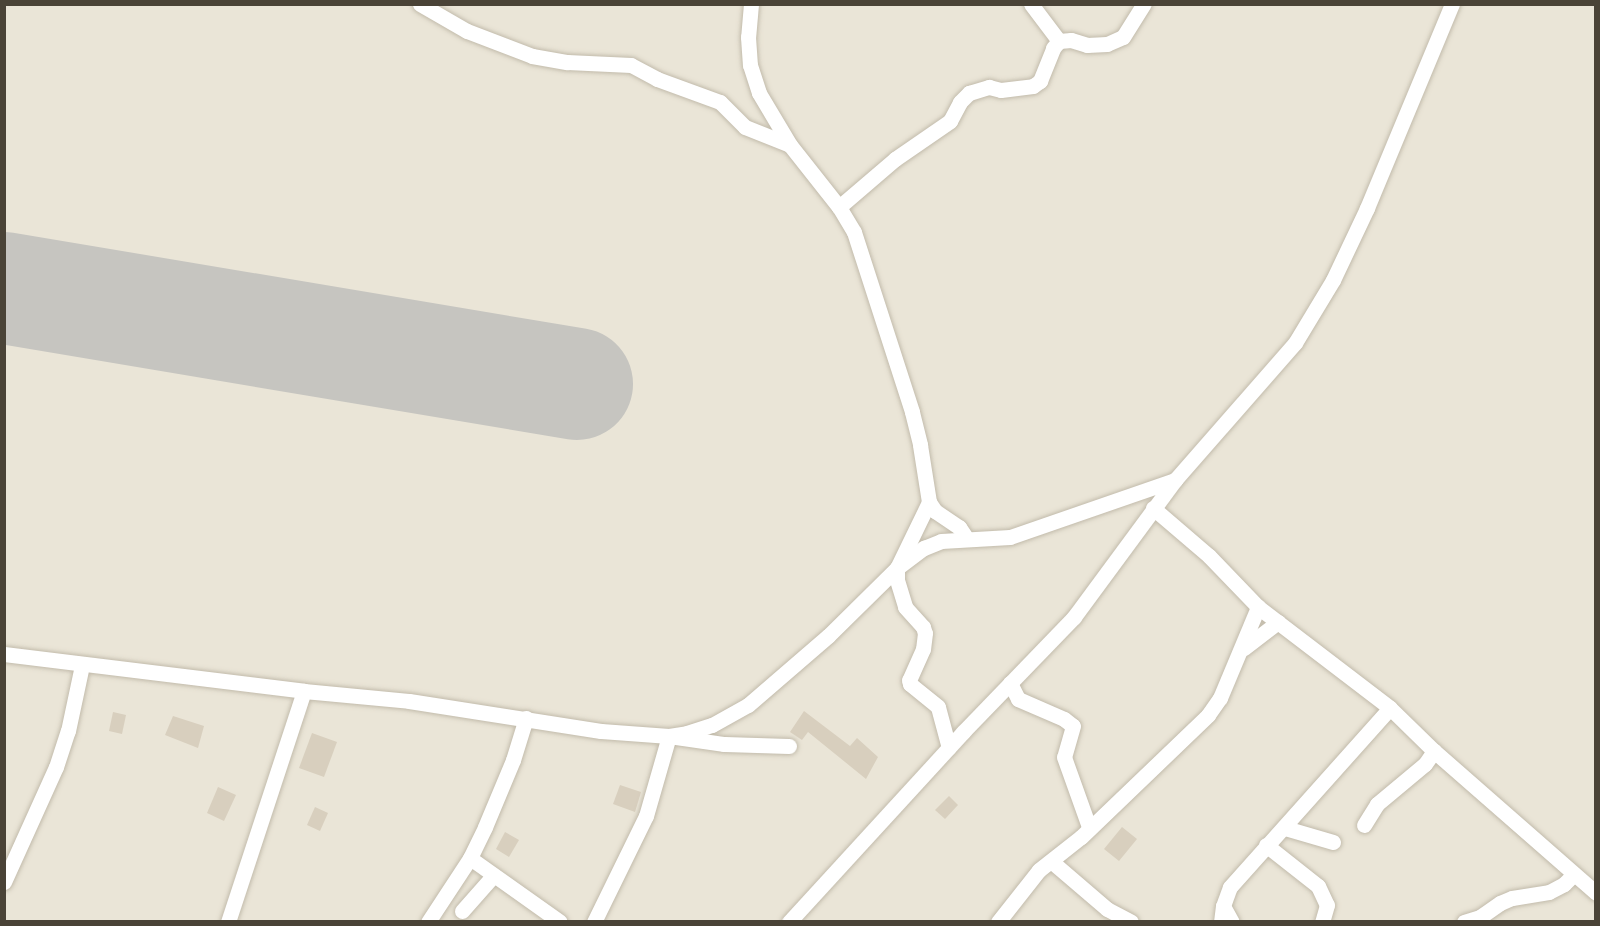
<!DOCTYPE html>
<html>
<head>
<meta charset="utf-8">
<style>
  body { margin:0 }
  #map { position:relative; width:1600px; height:926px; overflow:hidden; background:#f5f2e9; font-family:"DM Sans",sans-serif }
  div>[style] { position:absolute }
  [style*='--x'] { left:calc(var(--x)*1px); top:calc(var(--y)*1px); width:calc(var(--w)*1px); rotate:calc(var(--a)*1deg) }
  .residential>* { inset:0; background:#eae5d7 }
  .runway>* { height:112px; margin:-56px; padding:0 56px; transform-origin:56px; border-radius:56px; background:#c6c5c0 }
  .building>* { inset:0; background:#d8cfbe }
  .roads { filter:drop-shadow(0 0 2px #c2bbab) drop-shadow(0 0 2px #c2bbab) }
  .minor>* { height:15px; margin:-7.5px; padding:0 7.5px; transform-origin:7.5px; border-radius:7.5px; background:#fff }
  span { translate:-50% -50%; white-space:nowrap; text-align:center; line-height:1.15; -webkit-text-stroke:4.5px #fff; paint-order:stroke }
  .frame { position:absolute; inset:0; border:6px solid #4a4337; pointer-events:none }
</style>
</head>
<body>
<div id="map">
  <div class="residential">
    <div style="clip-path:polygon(5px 5px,1595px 5px,1595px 921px,5px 921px)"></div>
  </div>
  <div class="runway">
    <div style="--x:4;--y:288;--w:581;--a:9.51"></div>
  </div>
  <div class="building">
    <div style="clip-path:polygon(804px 711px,850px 746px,857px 738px,878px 757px,866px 779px,808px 732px,802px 740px,790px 732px)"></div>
    <div style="clip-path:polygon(113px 712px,126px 715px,122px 734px,109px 731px)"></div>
    <div style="clip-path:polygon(173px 716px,204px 726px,198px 748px,165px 735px)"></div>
    <div style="clip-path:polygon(312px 733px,337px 742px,324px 777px,299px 768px)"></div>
    <div style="clip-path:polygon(620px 785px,641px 792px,635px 812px,613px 804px)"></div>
    <div style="clip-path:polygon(218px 787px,236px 795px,224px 821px,207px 813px)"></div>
    <div style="clip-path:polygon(949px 796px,958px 805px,945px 819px,935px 810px)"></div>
    <div style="clip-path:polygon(315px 807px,328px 813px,320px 831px,307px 825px)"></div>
    <div style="clip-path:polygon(1122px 827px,1137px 839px,1119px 861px,1104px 849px)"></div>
    <div style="clip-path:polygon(505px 832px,519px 840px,509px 857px,496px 849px)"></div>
  </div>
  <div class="roads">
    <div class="minor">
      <div style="--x:420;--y:4;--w:54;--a:29.9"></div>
      <div style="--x:467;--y:31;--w:70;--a:21"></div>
      <div style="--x:532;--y:56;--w:36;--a:10"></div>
      <div style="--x:567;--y:62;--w:64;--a:2.7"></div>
      <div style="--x:631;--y:65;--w:30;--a:28"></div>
      <div style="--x:657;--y:79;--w:67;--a:20.1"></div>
      <div style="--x:720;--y:102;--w:35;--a:45"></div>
      <div style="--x:745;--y:127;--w:48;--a:21.8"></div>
      <div style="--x:751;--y:4;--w:33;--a:95"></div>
      <div style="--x:748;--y:37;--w:28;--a:86"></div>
      <div style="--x:750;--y:65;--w:29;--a:72"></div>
      <div style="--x:759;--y:93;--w:61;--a:59.2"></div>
      <div style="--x:790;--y:145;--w:79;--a:51.7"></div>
      <div style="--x:839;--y:207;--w:29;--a:59"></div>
      <div style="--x:854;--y:232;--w:189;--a:72.1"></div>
      <div style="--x:912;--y:412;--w:34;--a:76"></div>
      <div style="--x:920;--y:445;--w:58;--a:81"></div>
      <div style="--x:929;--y:502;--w:73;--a:115.9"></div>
      <div style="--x:897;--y:568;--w:12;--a:90"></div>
      <div style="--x:897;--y:580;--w:28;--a:73"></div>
      <div style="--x:905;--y:607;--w:27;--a:48"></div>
      <div style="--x:923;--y:627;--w:6;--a:72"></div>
      <div style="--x:925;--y:633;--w:16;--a:97"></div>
      <div style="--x:923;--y:649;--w:34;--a:114"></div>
      <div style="--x:909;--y:680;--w:4;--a:76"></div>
      <div style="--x:910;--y:684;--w:36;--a:39"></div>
      <div style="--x:938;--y:707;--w:42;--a:75"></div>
      <div style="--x:1031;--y:4;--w:46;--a:52.9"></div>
      <div style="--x:839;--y:207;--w:74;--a:-40.6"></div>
      <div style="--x:895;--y:159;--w:67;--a:-34.6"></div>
      <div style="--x:950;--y:121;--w:21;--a:-62"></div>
      <div style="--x:960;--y:102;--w:13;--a:-45"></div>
      <div style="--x:969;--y:93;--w:21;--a:-17"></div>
      <div style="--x:989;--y:87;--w:12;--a:14"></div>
      <div style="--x:1001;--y:90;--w:32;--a:-7"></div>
      <div style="--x:1033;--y:86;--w:9;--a:-36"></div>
      <div style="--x:1040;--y:81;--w:35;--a:-68"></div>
      <div style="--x:1053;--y:48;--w:9;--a:-49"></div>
      <div style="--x:1059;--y:41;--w:12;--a:-5"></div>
      <div style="--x:1071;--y:40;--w:17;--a:17"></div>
      <div style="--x:1087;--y:45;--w:20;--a:-3"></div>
      <div style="--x:1107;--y:44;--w:17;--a:-24"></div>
      <div style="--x:1123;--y:37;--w:39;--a:-58"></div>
      <div style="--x:929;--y:502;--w:11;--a:56"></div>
      <div style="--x:935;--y:511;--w:29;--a:34"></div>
      <div style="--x:959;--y:527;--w:14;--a:56"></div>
      <div style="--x:1153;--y:508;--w:74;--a:40.6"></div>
      <div style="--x:1209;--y:556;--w:71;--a:46.1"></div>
      <div style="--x:1258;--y:607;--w:166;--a:37.4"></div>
      <div style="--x:1390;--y:708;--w:62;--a:44.3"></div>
      <div style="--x:1434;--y:751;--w:215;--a:41.2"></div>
      <div style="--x:1244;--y:648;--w:43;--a:-37.4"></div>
      <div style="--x:4;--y:654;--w:302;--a:7"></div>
      <div style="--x:304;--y:691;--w:105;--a:5.4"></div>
      <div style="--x:409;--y:701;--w:194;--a:8.9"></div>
      <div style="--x:601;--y:731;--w:68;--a:4.2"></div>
      <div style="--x:669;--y:736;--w:18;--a:-9"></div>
      <div style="--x:687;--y:733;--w:26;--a:-18"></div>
      <div style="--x:712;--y:725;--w:41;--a:-29.1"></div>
      <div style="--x:748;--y:705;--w:106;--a:-40.8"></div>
      <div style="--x:828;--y:636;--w:97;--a:-44.6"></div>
      <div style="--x:897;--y:568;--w:34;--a:-37"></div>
      <div style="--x:924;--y:548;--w:18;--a:-22"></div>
      <div style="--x:941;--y:541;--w:69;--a:-3.3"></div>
      <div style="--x:1010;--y:537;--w:175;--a:-19.1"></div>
      <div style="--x:1010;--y:683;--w:18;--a:63"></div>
      <div style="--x:1018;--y:699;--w:50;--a:23.5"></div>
      <div style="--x:1064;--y:719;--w:11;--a:38"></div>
      <div style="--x:1073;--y:726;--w:32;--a:106"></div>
      <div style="--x:1064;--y:757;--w:74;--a:70.3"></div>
      <div style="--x:1364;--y:825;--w:25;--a:-58"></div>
      <div style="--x:1377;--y:804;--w:62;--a:-39.8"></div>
      <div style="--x:1425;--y:764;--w:16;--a:-55"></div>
      <div style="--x:1285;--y:828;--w:50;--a:16.3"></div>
      <div style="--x:1266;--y:845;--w:66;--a:38.3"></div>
      <div style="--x:1318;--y:886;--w:21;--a:65"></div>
      <div style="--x:1327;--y:905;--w:18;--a:106"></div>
      <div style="--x:470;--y:858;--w:110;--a:35.4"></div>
      <div style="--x:1051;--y:861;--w:74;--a:40.6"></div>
      <div style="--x:1107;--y:909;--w:27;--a:28"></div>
      <div style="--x:4;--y:882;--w:126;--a:-65.7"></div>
      <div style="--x:56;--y:767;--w:38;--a:-72"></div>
      <div style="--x:68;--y:731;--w:67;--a:-78"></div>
      <div style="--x:1223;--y:906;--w:20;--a:-70"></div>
      <div style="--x:1230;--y:887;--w:240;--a:-48.2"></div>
      <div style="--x:462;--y:911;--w:47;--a:-48.5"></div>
      <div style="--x:228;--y:922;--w:243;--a:-71.8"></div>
      <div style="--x:428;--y:922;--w:77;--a:-56.7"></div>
      <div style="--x:470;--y:858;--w:34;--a:-64"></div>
      <div style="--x:485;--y:827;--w:73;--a:-67.3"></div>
      <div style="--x:513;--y:760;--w:44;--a:-72.8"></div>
      <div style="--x:594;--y:922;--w:118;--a:-63.9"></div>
      <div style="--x:646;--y:816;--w:83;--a:-74"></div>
      <div style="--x:669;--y:736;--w:56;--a:8.3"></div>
      <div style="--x:724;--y:744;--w:65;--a:1.8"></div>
      <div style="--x:789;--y:922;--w:258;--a:-47.5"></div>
      <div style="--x:963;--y:732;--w:160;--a:-46"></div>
      <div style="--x:1074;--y:617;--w:170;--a:-53.6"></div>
      <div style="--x:1175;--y:480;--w:182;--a:-48.8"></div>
      <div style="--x:1295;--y:343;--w:74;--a:-58.9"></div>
      <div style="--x:1333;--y:280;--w:80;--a:-64.7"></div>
      <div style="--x:1367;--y:208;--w:221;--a:-67.4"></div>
      <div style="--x:998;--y:922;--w:66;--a:-51.7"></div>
      <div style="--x:1039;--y:870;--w:53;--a:-38.2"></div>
      <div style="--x:1081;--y:837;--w:176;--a:-43.8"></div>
      <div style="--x:1208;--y:715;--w:21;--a:-55"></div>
      <div style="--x:1220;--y:698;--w:99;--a:-67.3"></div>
      <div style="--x:1221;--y:922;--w:16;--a:-83"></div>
      <div style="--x:1223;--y:906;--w:18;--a:61"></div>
      <div style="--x:1464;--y:922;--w:17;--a:-17"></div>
      <div style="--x:1480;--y:917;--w:24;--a:-35"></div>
      <div style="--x:1500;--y:903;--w:13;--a:-23"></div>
      <div style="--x:1512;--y:898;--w:37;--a:-9"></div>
      <div style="--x:1549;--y:892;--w:17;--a:-28"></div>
      <div style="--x:1564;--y:884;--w:14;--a:-45"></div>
    </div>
  </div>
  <div class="frame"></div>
</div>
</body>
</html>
